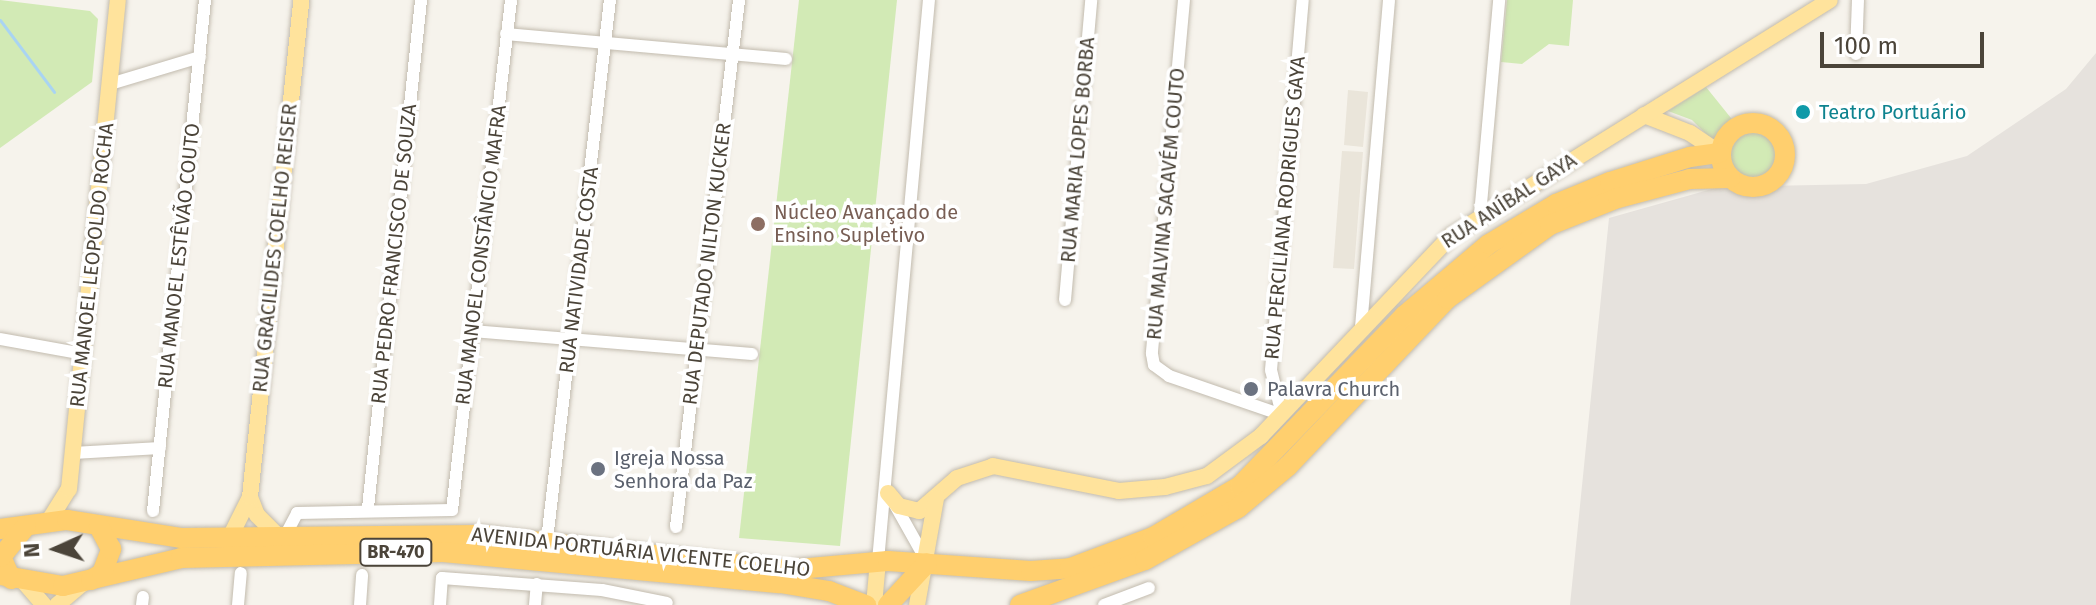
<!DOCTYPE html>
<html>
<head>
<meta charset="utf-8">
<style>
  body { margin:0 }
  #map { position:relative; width:2096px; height:605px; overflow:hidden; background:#f6f3ec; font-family:"Fira Sans",sans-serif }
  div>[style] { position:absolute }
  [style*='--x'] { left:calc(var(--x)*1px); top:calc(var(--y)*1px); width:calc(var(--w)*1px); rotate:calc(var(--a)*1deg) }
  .residential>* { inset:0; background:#eae5da }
  .industrial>* { inset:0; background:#e6e2dd }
  .green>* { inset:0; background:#d2eab5 }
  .round { border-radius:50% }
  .stream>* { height:3px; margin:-1.5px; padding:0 1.5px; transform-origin:1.5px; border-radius:1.5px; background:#a9d4f2 }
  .roads { filter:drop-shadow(0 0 2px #c2bbae) drop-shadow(0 0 2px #c2bbae) }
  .minor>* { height:12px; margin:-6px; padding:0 6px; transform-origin:6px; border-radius:6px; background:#fff }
  .major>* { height:16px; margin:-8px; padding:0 8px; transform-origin:8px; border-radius:8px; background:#ffe39c }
  .highway>* { height:20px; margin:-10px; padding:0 10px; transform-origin:10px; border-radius:10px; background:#ffcf6e }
  .highway>.ring { margin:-10px; padding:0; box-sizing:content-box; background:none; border:20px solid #ffcf6e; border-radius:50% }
  .dots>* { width:22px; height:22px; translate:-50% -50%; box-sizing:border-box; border:4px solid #fff; border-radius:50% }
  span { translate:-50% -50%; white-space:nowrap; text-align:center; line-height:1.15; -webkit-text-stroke:7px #fff; paint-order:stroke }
  .shield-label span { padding:2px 6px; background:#fff; border:2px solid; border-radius:6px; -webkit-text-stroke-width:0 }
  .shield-label { font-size:18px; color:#4b4439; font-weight:700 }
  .culture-label { font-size:20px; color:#0d838f }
  .left { translate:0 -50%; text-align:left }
  .street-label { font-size:20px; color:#4b4439 }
  .education-label { font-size:20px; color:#785e54 }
  .worship-label { font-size:20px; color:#5b616d }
  .north { position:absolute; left:16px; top:509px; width:80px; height:80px; -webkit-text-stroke:6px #fff; paint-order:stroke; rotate:267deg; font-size:22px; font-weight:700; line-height:32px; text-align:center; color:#4b4439 }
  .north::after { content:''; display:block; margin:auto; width:28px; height:36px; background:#4b4439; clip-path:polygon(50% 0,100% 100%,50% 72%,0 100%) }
  .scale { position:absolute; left:1820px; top:32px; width:164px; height:36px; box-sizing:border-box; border:4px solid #4b4439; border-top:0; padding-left:10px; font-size:24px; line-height:28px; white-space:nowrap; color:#4b4439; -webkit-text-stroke:6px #fff; paint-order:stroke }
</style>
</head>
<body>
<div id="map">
  <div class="residential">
    <div style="clip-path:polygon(1348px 90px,1368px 92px,1363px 147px,1344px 145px)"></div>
    <div style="clip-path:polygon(1342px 151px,1363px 152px,1354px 269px,1333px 268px)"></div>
  </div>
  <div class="industrial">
    <div style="clip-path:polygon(2096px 53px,2096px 605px,1570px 605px,1609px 218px,1719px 187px,1866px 184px,1967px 156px,2066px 89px)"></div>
  </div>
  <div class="green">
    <div style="clip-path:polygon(0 0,90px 11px,98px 19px,92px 82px,0 148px)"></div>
    <div style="clip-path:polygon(799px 0,897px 0,840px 546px,739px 538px)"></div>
    <div style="clip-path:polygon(1507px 0,1573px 0,1569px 46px,1549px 44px,1522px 64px,1501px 62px)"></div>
    <div style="clip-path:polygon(1706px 87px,1735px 123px,1713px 141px,1692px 120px,1668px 111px)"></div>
    <div class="round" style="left:1731px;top:133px;width:44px;height:44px"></div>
  </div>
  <div class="stream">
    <div style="--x:0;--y:20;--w:90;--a:53.1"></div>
  </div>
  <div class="roads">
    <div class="minor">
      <div style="--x:1184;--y:0;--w:355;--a:95.2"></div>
      <div style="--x:1152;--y:354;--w:11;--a:80"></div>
      <div style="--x:1154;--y:365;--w:19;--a:36"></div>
      <div style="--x:1169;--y:376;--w:120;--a:19"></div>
      <div style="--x:506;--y:34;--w:281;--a:5.1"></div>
      <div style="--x:1856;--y:54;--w:54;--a:-87.9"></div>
      <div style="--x:110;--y:84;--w:94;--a:-16.7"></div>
      <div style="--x:1480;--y:215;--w:216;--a:-84.9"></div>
      <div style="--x:1065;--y:300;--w:301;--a:-85"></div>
      <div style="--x:1361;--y:327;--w:328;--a:-85.1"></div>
      <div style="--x:472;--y:331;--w:281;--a:4.7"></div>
      <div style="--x:0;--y:339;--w:84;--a:10.2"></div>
      <div style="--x:1282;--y:415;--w:46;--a:-103.7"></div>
      <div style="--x:1271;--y:370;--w:371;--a:-85.1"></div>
      <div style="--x:73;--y:453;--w:87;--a:-3.3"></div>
      <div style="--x:894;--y:503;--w:65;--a:60.7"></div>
      <div style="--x:368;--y:508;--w:511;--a:-84.04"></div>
      <div style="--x:153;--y:511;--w:514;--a:-84.19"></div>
      <div style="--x:676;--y:527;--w:531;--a:-83.18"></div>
      <div style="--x:285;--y:536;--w:26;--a:-62"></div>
      <div style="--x:297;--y:513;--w:155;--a:-1.1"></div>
      <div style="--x:452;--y:510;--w:513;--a:-83.4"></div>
      <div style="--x:547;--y:540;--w:544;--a:-83.35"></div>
      <div style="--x:878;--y:561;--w:563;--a:-84.81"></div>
      <div style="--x:142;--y:605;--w:8;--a:-83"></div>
      <div style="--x:238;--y:605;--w:32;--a:-85"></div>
      <div style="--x:360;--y:605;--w:30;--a:-86"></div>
      <div style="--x:440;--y:605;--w:27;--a:-86"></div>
      <div style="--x:442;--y:578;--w:160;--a:4.3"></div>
      <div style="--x:602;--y:590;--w:66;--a:11.3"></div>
      <div style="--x:535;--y:605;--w:21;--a:-85"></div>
      <div style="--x:1104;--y:605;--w:48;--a:-20.7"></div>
    </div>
    <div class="major">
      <div style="--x:1644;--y:115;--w:49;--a:21.4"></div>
      <div style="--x:1690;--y:133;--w:36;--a:34"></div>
      <div style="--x:888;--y:493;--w:17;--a:50"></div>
      <div style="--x:899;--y:506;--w:21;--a:14"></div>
      <div style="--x:919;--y:511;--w:50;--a:-41"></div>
      <div style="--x:957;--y:478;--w:38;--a:-18"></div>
      <div style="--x:993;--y:466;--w:128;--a:11.2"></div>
      <div style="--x:1119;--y:491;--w:46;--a:-5"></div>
      <div style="--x:1165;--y:487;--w:43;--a:-14.7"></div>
      <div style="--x:1207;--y:476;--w:67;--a:-36.5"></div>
      <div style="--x:1261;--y:436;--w:276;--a:-46.5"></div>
      <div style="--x:1451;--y:236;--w:446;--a:-31.9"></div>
      <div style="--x:250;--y:497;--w:19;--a:69"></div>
      <div style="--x:257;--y:515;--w:30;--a:45"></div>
      <div style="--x:48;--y:522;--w:39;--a:-58"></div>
      <div style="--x:69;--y:489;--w:491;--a:-84.3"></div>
      <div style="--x:230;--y:537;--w:45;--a:-63.4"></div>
      <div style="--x:250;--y:497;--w:500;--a:-84.1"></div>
      <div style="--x:24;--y:582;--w:30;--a:49"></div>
      <div style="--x:57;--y:605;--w:34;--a:-40"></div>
      <div style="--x:874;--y:605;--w:44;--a:-84.8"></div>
      <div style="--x:917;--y:605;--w:109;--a:-79.9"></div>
    </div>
    <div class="highway">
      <div class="ring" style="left:1721px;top:123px;width:44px;height:44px"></div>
      <div style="--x:0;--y:529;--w:68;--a:-7.7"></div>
      <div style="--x:67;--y:520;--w:115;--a:9"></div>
      <div style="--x:181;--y:538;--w:298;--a:-0.6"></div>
      <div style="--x:479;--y:535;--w:310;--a:6.5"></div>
      <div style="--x:787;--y:570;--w:101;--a:-5.1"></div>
      <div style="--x:888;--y:561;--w:143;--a:4"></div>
      <div style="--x:1031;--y:571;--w:39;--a:-4"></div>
      <div style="--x:1070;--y:568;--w:89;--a:-20.5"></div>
      <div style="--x:1153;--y:537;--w:101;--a:-30.4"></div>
      <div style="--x:1240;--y:486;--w:236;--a:-46"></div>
      <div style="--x:1404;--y:316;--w:111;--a:-40.3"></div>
      <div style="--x:1489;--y:244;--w:78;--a:-30.8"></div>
      <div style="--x:1556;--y:204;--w:58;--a:-22.2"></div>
      <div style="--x:1610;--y:182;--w:84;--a:-17.4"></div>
      <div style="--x:1690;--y:157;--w:30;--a:-8"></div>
      <div style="--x:0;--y:575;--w:64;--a:9.9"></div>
      <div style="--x:63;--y:586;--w:121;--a:-13.3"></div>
      <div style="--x:181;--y:558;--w:262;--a:-1.3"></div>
      <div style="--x:443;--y:552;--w:338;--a:5.3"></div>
      <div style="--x:780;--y:583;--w:50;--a:9.3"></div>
      <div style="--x:829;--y:591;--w:40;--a:21"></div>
      <div style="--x:11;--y:579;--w:24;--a:-114"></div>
      <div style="--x:1;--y:557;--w:40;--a:-51"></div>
      <div style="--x:91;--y:580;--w:13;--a:-32"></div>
      <div style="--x:102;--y:573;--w:26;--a:-69"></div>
      <div style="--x:111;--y:549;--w:26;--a:-118"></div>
      <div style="--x:888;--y:605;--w:57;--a:-47.1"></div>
      <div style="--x:1020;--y:605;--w:133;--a:-19.8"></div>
      <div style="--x:1145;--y:560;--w:107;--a:-29.2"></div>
      <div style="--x:1238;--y:508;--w:65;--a:-40"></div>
      <div style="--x:1288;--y:466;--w:231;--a:-46.4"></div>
      <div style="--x:1447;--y:299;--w:127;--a:-35.7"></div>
      <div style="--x:1550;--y:225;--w:73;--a:-21.7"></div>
      <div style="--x:1618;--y:198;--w:74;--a:-14.8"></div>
      <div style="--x:1690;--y:179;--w:40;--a:-1.4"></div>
    </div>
  </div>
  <div class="dots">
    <div style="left:1803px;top:112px;background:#0f9aa8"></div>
    <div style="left:758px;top:224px;background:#8d6e63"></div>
    <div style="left:1251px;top:389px;background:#6b7280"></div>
    <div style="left:598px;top:469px;background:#6b7280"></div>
  </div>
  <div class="shield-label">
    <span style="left:396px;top:552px">BR-470</span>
  </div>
  <div class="culture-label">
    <span class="left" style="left:1819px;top:112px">Teatro Portuário</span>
  </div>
  <div class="street-label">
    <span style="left:1078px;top:150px;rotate:-85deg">RUA MARIA LOPES BORBA</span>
    <span style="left:1509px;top:201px;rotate:-33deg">RUA ANÍBAL GAYA</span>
    <span style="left:1166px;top:204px;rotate:-85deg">RUA MALVINA SACAVÉM COUTO</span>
    <span style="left:1285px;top:208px;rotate:-85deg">RUA PERCILIANA RODRIGUES GAYA</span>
    <span style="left:275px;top:248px;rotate:-84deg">RUA GRACILIDES COELHO REISER</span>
    <span style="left:394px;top:254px;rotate:-84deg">RUA PEDRO FRANCISCO DE SOUZA</span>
    <span style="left:481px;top:255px;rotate:-83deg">RUA MANOEL CONSTÂNCIO MAFRA</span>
    <span style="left:179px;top:256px;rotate:-84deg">RUA MANOEL ESTÊVÃO COUTO</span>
    <span style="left:707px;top:264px;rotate:-83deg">RUA DEPUTADO NILTON KUCKER</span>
    <span style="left:92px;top:265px;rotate:-84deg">RUA MANOEL LEOPOLDO ROCHA</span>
    <span style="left:579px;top:270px;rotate:-83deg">RUA NATIVIDADE COSTA</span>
    <span style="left:641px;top:552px;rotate:6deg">AVENIDA PORTUÁRIA VICENTE COELHO</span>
  </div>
  <div class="education-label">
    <span class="left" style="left:774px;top:224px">Núcleo Avançado de<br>Ensino Supletivo</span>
  </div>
  <div class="worship-label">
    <span class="left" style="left:1267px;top:389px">Palavra Church</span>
    <span class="left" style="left:614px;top:470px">Igreja Nossa<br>Senhora da Paz</span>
  </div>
  <div class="north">N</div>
  <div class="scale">100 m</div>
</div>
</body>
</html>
